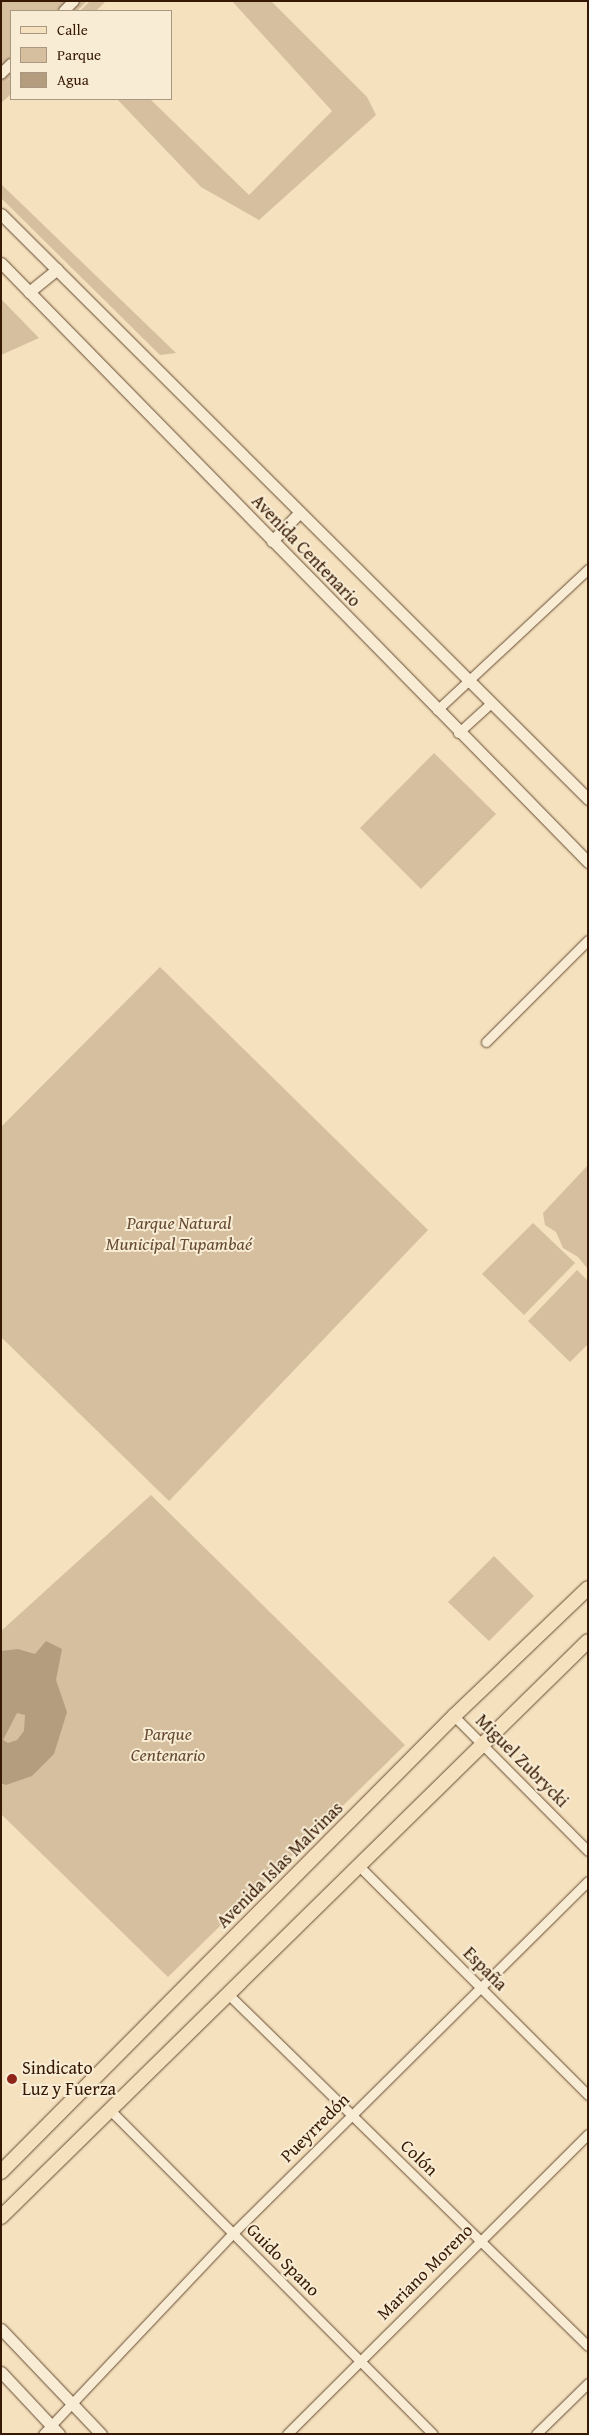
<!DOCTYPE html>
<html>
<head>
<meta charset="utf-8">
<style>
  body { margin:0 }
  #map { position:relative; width:589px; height:2435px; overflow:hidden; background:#f5e1be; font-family:"Gentium Book Plus",serif }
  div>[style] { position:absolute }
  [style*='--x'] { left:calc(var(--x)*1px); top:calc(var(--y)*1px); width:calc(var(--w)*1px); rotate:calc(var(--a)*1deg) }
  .green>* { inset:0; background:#d5bf9e }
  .water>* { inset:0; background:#b49d7e }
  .roads { filter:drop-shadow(0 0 1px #664a32) drop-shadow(0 0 1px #664a32) }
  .minor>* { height:9px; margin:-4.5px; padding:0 4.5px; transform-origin:4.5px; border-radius:4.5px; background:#f8ecd5 }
  .tertiary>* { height:10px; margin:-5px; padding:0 5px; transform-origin:5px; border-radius:5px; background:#f8ecd5 }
  .secondary>* { height:11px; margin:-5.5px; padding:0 5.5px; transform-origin:5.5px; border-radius:5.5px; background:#f8ecd5 }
  .primary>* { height:14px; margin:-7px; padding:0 7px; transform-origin:7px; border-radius:7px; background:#f5e1be }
  .dots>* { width:14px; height:14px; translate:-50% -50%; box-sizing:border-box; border:2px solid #f8ecd5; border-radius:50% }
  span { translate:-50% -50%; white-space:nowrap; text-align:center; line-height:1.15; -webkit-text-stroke:4px #f8ecd5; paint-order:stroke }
  .street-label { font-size:18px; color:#361803 }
  .park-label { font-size:18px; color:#664a32; font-style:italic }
  .poi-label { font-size:18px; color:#361803 }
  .left { translate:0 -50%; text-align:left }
  .frame { position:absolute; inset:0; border:2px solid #361803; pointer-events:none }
  .legend { position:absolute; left:10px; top:10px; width:162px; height:90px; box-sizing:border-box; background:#f8ecd5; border:1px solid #aa9781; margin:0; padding:6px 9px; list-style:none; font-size:15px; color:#361803 }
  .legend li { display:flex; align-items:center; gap:10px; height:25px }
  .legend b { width:25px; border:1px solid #aa9781 }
</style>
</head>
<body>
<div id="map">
  <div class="green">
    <div style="clip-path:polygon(1px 1px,87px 1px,77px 11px,11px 11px,11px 77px,5px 83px,11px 78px,11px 94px,1px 103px)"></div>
    <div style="clip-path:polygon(90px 1px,106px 1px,96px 11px,80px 11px)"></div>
    <div style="clip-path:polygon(232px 1px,271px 1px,367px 97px,376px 115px,259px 220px,201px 187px,117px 99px,150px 99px,249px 195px,332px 111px)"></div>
    <div style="clip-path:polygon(1px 184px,176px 353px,160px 355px,1px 198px)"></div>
    <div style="clip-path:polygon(1px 299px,39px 338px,1px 355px)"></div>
    <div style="clip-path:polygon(434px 753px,496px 814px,421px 889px,360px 828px)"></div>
    <div style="clip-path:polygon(160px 967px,428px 1230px,169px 1501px,1px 1337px,1px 1127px)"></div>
    <div style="clip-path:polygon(588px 1165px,588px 1269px,578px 1257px,563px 1248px,556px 1232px,545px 1225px,543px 1213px)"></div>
    <div style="clip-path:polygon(533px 1223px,575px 1263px,524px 1315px,482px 1274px)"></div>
    <div style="clip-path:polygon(577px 1270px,588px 1281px,588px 1344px,570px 1362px,528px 1321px)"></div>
    <div style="clip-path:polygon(151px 1495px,405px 1745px,168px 1977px,1px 1814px,1px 1631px)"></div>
    <div style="clip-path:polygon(494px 1556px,534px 1596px,489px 1641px,448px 1602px)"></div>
  </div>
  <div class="water">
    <div style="clip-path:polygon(evenodd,46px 1641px,62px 1649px,56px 1680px,67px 1712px,54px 1754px,32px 1776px,6px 1785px,1px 1783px,1px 1651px,18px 1649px,35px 1654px,46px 1641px,17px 1713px,25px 1715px,24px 1731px,17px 1740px,8px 1743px,3px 1740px,17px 1713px)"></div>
  </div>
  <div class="roads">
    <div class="minor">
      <div style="--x:437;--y:710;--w:207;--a:-43"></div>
      <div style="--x:458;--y:733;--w:45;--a:-42.3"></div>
      <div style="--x:486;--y:1042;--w:144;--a:-45"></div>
      <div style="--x:454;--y:1716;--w:190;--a:45.2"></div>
      <div style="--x:359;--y:1866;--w:324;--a:45"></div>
      <div style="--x:228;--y:1994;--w:503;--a:44.36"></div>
      <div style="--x:110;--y:2110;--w:457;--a:45.1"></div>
      <div style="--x:43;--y:2434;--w:275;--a:-46.6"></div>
      <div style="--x:232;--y:2234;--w:501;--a:-44.76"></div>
      <div style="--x:287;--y:2434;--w:425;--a:-44.9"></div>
      <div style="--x:536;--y:2434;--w:73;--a:-44.4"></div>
    </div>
    <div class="tertiary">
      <div style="--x:64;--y:11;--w:14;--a:-45"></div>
      <div style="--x:1;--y:74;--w:14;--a:-45"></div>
    </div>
    <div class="secondary">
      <div style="--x:1;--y:214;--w:829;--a:44.9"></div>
      <div style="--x:1;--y:263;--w:839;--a:45.58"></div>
      <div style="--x:29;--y:292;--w:36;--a:-39"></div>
      <div style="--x:272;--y:541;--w:40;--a:-46"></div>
      <div style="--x:1;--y:2329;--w:145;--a:46.4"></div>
      <div style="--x:1;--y:2372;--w:85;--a:46.9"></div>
    </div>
    <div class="primary">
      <div style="--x:1;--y:2172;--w:643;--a:-45.19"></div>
      <div style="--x:454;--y:1716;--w:185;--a:-43.7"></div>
      <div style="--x:1;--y:2217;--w:822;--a:-44.46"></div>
    </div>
  </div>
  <div class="dots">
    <div style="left:12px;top:2079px;background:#8f2418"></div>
  </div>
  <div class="street-label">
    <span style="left:306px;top:551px;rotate:46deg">Avenida Centenario</span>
    <span style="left:522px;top:1761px;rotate:45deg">Miguel Zubrycki</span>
    <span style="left:280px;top:1865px;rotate:-45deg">Avenida Islas Malvinas</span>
    <span style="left:485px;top:1969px;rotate:45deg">España</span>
    <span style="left:315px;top:2128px;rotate:-45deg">Pueyrredón</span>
    <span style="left:419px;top:2158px;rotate:44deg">Colón</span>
    <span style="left:283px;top:2260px;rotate:45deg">Guido Spano</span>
    <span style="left:425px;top:2272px;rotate:-45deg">Mariano Moreno</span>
  </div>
  <div class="park-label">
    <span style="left:179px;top:1234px">Parque Natural<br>Municipal Tupambaé</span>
    <span style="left:168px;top:1745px">Parque<br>Centenario</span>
  </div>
  <div class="poi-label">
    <span class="left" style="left:22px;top:2079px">Sindicato<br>Luz y Fuerza</span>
  </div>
  <div class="frame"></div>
  <ul class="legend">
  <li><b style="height:6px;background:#f5e1be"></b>Calle</li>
  <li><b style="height:14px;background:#d5bf9e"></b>Parque</li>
  <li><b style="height:14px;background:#b49d7e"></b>Agua</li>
  </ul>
</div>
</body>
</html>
